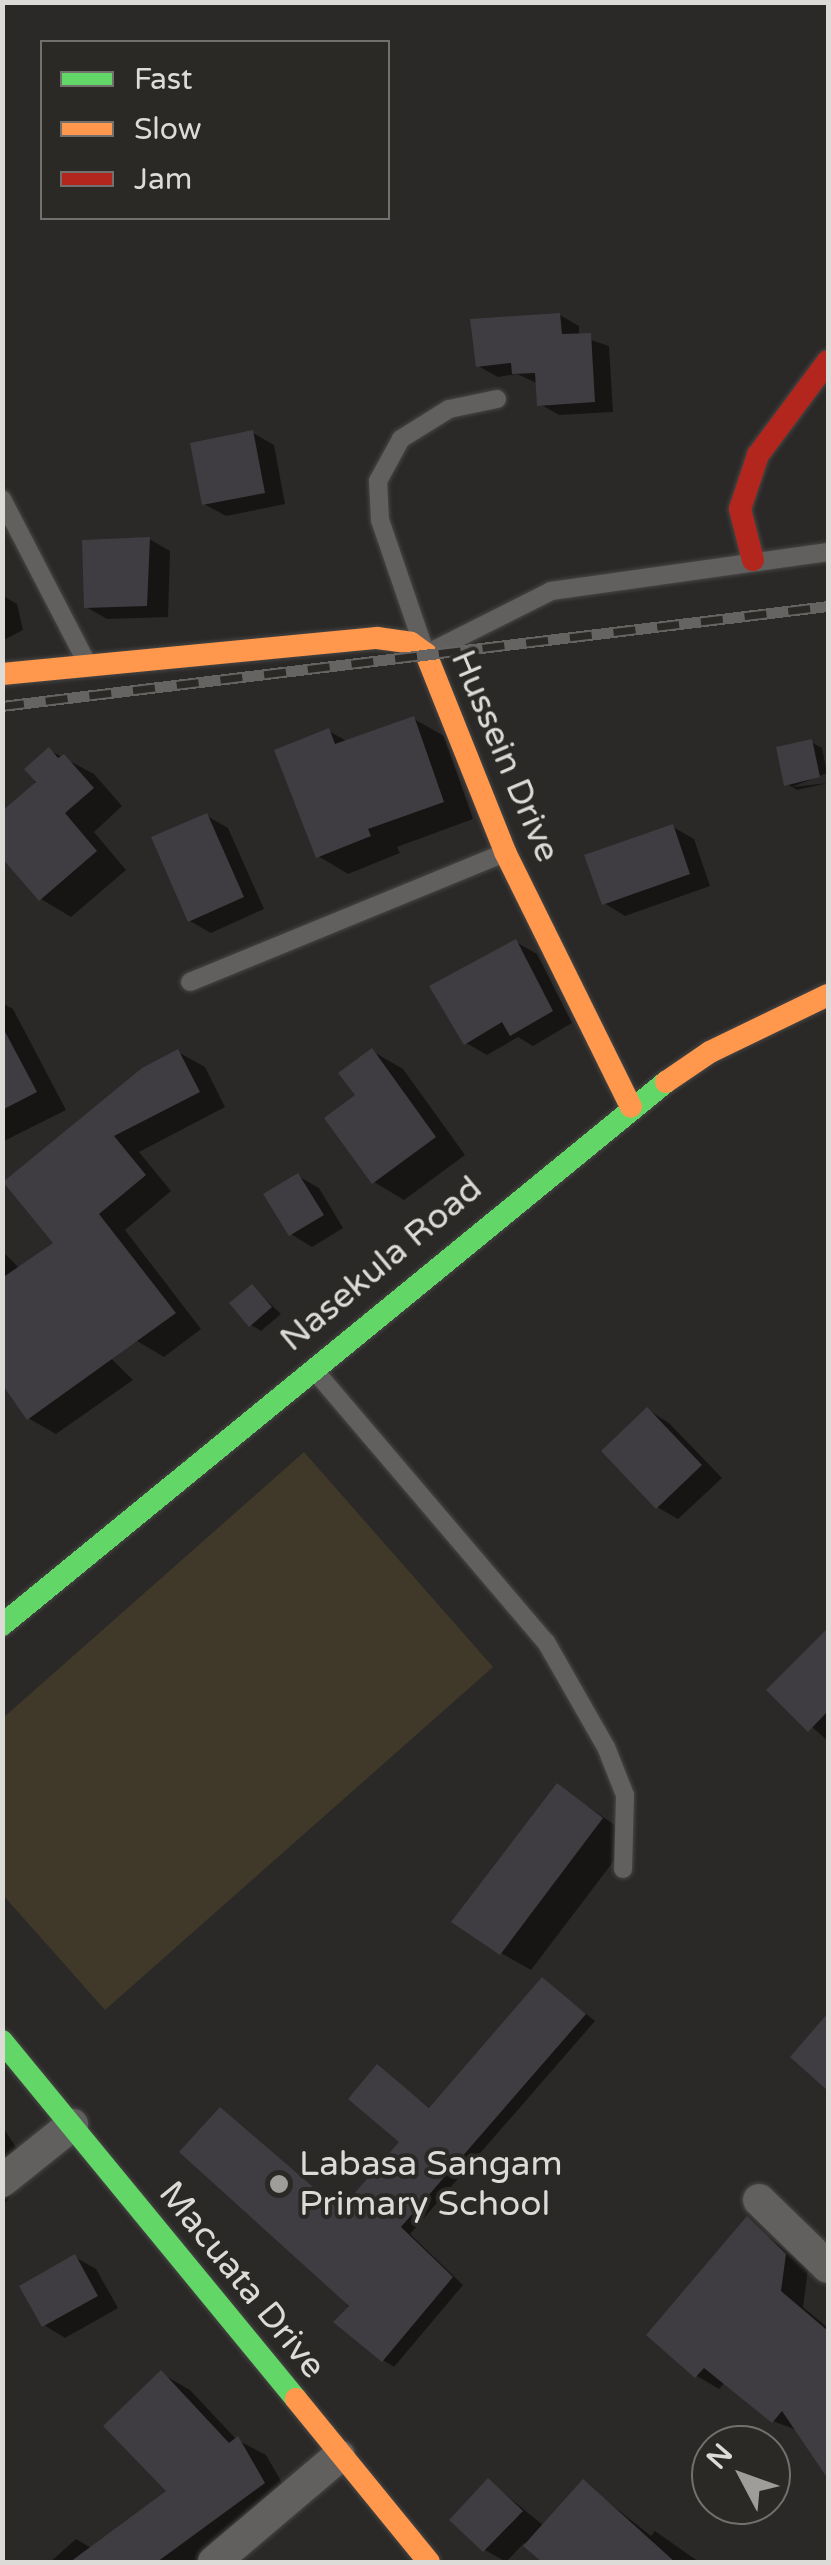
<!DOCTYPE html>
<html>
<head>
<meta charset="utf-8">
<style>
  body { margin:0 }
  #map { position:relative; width:831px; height:2565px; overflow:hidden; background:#2a2927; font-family:"Varela Round",sans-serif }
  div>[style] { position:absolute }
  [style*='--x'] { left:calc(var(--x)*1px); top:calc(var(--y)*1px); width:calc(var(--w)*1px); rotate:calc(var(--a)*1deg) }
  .green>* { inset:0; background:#403929 }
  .shadow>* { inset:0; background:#0007 }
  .building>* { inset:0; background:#3f3d41 }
  .roads { filter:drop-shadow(0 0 2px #474645) drop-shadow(0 0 2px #474645) }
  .lane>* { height:18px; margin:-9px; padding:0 9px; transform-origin:9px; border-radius:9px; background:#61605e }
  .street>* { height:32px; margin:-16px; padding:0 16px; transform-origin:16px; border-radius:16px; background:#61605e }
  .fast>* { height:22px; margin:-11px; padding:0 11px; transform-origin:11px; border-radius:11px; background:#63d668 }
  .slow>* { height:22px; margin:-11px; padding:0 11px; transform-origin:11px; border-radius:11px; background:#ff974d }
  .jam>* { height:22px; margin:-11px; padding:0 11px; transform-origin:11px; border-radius:11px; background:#b3261e }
  .rail>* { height:11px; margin-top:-5.5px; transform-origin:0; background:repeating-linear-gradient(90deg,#2b2926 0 22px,#656462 0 44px); box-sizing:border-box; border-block:2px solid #656462 }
  .dots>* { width:28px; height:28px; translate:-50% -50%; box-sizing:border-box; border:5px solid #2b2926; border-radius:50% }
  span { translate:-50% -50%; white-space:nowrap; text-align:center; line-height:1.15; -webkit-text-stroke:8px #2b2926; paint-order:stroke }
  .street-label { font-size:35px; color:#dcdbd8 }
  .poi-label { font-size:35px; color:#dcdbd8 }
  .left { translate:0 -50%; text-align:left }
  .frame { position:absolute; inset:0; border:5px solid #dcdbd8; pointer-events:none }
  .legend { position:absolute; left:40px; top:40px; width:350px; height:180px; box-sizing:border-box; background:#2b2926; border:2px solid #72706d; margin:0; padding:12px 18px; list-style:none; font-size:30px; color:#dcdbd8 }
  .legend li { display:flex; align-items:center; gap:20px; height:50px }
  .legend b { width:50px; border:2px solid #72706d }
  .north { position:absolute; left:691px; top:2425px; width:100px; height:100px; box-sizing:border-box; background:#2b2926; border:2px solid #72706d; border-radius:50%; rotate:311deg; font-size:28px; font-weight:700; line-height:40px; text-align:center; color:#dcdbd8 }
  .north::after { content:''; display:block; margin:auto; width:35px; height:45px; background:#9e9d9a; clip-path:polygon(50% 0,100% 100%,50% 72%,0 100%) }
</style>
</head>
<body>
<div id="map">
  <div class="green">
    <div style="clip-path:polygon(304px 1452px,493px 1667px,105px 2010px,3px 1895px,3px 1718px)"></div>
  </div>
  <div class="shadow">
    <div style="clip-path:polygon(560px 315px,579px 326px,579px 336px,609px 346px,613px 412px,559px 415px,540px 404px,539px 384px,517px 374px,498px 377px,478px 366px)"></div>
    <div style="clip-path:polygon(253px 433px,274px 445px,285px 504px,226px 516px,204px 504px)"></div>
    <div style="clip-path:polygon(149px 539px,170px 551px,168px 617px,107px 619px,86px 607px)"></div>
    <div style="clip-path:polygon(2px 595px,17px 604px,23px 630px,2px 641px)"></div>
    <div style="clip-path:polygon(414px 719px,444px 736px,473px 819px,397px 847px,400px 853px,348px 874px,318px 856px,329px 731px,348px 742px)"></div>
    <div style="clip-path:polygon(811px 742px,822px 748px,827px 773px,792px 787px,828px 783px,797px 790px,787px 784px)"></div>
    <div style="clip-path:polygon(49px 750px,94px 774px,122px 806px,94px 832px,126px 870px,71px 917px,41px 899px,2px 855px)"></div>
    <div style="clip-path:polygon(207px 816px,228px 828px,264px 909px,211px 933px,190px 921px)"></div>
    <div style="clip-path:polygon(673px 827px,694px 839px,710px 886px,625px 916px,604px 903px)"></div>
    <div style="clip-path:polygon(516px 942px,537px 954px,572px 1023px,533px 1046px,518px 1037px,487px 1055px,466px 1043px)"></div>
    <div style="clip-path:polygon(2px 1003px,13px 1009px,66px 1110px,2px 1142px)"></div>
    <div style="clip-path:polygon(372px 1051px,403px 1069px,465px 1155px,404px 1200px,374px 1182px,358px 1096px)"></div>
    <div style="clip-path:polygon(178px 1052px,205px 1067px,225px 1107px,139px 1152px,171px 1191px,125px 1230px,201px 1329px,164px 1357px,137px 1341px,7px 1182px)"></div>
    <div style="clip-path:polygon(298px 1176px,319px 1188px,343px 1228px,312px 1247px,291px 1234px)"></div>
    <div style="clip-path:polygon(2px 1251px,133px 1380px,56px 1434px,28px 1418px,2px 1380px)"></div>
    <div style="clip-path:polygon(253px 1287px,281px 1314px,261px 1331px,251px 1325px)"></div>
    <div style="clip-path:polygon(648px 1410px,669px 1423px,722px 1478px,678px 1519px,657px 1507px)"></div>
    <div style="clip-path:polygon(828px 1631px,828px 1741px,770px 1690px)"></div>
    <div style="clip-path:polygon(558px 1786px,632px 1837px,531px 1970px,501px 1953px)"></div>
    <div style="clip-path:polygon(543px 1980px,595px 2021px,410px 2234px,463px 2285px,394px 2367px,383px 2360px,220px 2110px,342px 2211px,403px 2142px,378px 2067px,431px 2109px)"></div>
    <div style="clip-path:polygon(2px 2126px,33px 2173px,2px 2206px)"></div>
    <div style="clip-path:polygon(748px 2220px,808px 2269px,803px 2307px,828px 2328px,828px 2474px,799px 2431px,773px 2421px,725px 2382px,719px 2389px,697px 2376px)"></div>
    <div style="clip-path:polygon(75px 2257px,96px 2269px,118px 2308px,65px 2338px,44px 2325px)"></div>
    <div style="clip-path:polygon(162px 2374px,190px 2390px,237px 2440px,266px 2455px,292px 2500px,206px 2562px,50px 2562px,76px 2539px,93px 2549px,169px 2491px)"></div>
    <div style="clip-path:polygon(489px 2481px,544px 2526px,583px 2482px,651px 2536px,655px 2531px,699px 2562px,546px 2562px,524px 2543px,506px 2562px,485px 2550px)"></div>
  </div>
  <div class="building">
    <div style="clip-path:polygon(560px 313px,562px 334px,591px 333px,595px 402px,537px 406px,535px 373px,512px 374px,511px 363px,476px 367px,470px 319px)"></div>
    <div style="clip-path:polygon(253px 430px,265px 493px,202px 505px,190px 443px)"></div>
    <div style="clip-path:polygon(150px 537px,147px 606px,84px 608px,82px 540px)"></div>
    <div style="clip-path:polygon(414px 716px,444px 802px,368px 829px,371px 836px,316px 858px,274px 750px,329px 728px,335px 744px)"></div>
    <div style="clip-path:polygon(812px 739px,820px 777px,784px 786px,776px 747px)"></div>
    <div style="clip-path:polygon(49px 747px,58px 758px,64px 754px,94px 788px,65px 813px,97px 851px,39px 901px,2px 858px,2px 811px,36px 782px,24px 769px)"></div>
    <div style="clip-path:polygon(207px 813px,244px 897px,188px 922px,151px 837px)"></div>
    <div style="clip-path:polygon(673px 824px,690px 874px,602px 905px,584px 855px)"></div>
    <div style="clip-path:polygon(516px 939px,553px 1011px,510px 1036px,502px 1022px,464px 1045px,429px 986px)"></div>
    <div style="clip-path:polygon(2px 1026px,37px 1092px,2px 1110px)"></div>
    <div style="clip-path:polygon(372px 1048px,436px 1137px,372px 1184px,324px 1118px,355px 1095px,338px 1073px)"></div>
    <div style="clip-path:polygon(178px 1049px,200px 1092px,114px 1136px,146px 1175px,99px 1214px,176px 1313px,27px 1420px,2px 1384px,2px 1278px,53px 1243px,3px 1182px,142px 1068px)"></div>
    <div style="clip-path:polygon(298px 1173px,324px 1215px,289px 1236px,263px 1194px)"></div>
    <div style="clip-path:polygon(252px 1284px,272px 1307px,249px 1327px,229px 1303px)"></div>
    <div style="clip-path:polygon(647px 1407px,702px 1465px,656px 1509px,601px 1451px)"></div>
    <div style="clip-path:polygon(828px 1628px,828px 1711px,808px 1732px,766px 1690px)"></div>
    <div style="clip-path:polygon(557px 1783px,603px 1818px,500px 1955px,451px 1922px)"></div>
    <div style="clip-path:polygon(542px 1977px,586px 2014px,401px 2227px,453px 2277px,382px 2362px,333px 2322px,349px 2306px,179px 2152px,220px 2107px,340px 2210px,399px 2142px,348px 2099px,377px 2064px,429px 2108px)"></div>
    <div style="clip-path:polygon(828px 2013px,828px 2091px,790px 2057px)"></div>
    <div style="clip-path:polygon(747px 2216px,786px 2254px,781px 2291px,828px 2331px,828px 2479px,782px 2411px,772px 2423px,704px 2368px,695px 2378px,646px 2335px)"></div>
    <div style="clip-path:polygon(75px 2254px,98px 2296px,42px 2327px,19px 2286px)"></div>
    <div style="clip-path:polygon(161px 2370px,229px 2443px,238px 2436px,265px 2483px,157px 2562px,70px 2562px,166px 2491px,103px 2426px)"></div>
    <div style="clip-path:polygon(488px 2478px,523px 2511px,483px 2552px,449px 2520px)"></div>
    <div style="clip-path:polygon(583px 2479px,675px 2562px,542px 2562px,523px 2546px)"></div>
  </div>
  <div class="roads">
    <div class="lane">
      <div style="--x:497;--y:399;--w:49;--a:168.2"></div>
      <div style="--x:449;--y:409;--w:57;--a:148"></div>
      <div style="--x:401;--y:439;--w:48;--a:118.7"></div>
      <div style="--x:378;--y:481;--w:39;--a:87"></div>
      <div style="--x:380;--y:520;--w:142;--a:71.1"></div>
      <div style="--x:426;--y:654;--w:140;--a:-26.7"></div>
      <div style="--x:551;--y:591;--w:280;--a:-8"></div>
      <div style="--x:2;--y:499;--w:182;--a:62.6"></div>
      <div style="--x:190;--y:982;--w:339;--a:-22.3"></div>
      <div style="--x:315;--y:1371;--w:356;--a:49.6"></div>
      <div style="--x:546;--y:1642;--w:121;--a:60.3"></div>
      <div style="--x:606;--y:1747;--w:52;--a:68.4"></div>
      <div style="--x:625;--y:1795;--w:74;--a:91.5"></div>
    </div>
    <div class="street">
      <div style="--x:2;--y:2181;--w:90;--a:-38.7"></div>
      <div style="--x:759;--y:2200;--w:96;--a:44.2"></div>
      <div style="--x:214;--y:2562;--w:164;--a:-40.3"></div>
    </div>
    <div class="fast">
      <div style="--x:2;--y:1625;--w:858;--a:-39.28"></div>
      <div style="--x:2;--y:2041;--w:463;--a:50.6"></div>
    </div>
    <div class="slow">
      <div style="--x:2;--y:674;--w:377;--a:-5.5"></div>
      <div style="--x:377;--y:638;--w:34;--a:8"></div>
      <div style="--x:411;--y:643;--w:19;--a:36"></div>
      <div style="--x:426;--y:654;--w:213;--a:68.2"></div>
      <div style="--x:505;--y:852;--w:284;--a:63.7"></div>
      <div style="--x:666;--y:1082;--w:53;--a:-34.3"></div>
      <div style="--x:710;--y:1052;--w:131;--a:-25.8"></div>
      <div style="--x:296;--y:2399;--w:210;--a:50.8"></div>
    </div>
    <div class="jam">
      <div style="--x:753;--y:560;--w:53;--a:-104.3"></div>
      <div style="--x:740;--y:509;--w:57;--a:-71.6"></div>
      <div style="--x:758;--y:455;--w:117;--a:-53.3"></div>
    </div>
  </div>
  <div class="rail">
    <div style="--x:2;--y:706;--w:832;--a:-6.9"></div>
  </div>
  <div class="dots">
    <div style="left:279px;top:2184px;background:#9e9d9a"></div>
  </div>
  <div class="street-label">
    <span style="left:505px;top:756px;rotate:67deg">Hussein Drive</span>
    <span style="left:381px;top:1264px;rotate:-40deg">Nasekula Road</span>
    <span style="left:242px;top:2280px;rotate:51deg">Macuata Drive</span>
  </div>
  <div class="poi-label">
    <span class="left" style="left:299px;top:2184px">Labasa Sangam<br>Primary School</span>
  </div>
  <div class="frame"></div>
  <ul class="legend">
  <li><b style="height:12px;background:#63d668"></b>Fast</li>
  <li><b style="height:12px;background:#ff974d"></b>Slow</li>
  <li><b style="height:12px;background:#b3261e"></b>Jam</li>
  </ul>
  <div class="north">N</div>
</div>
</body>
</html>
